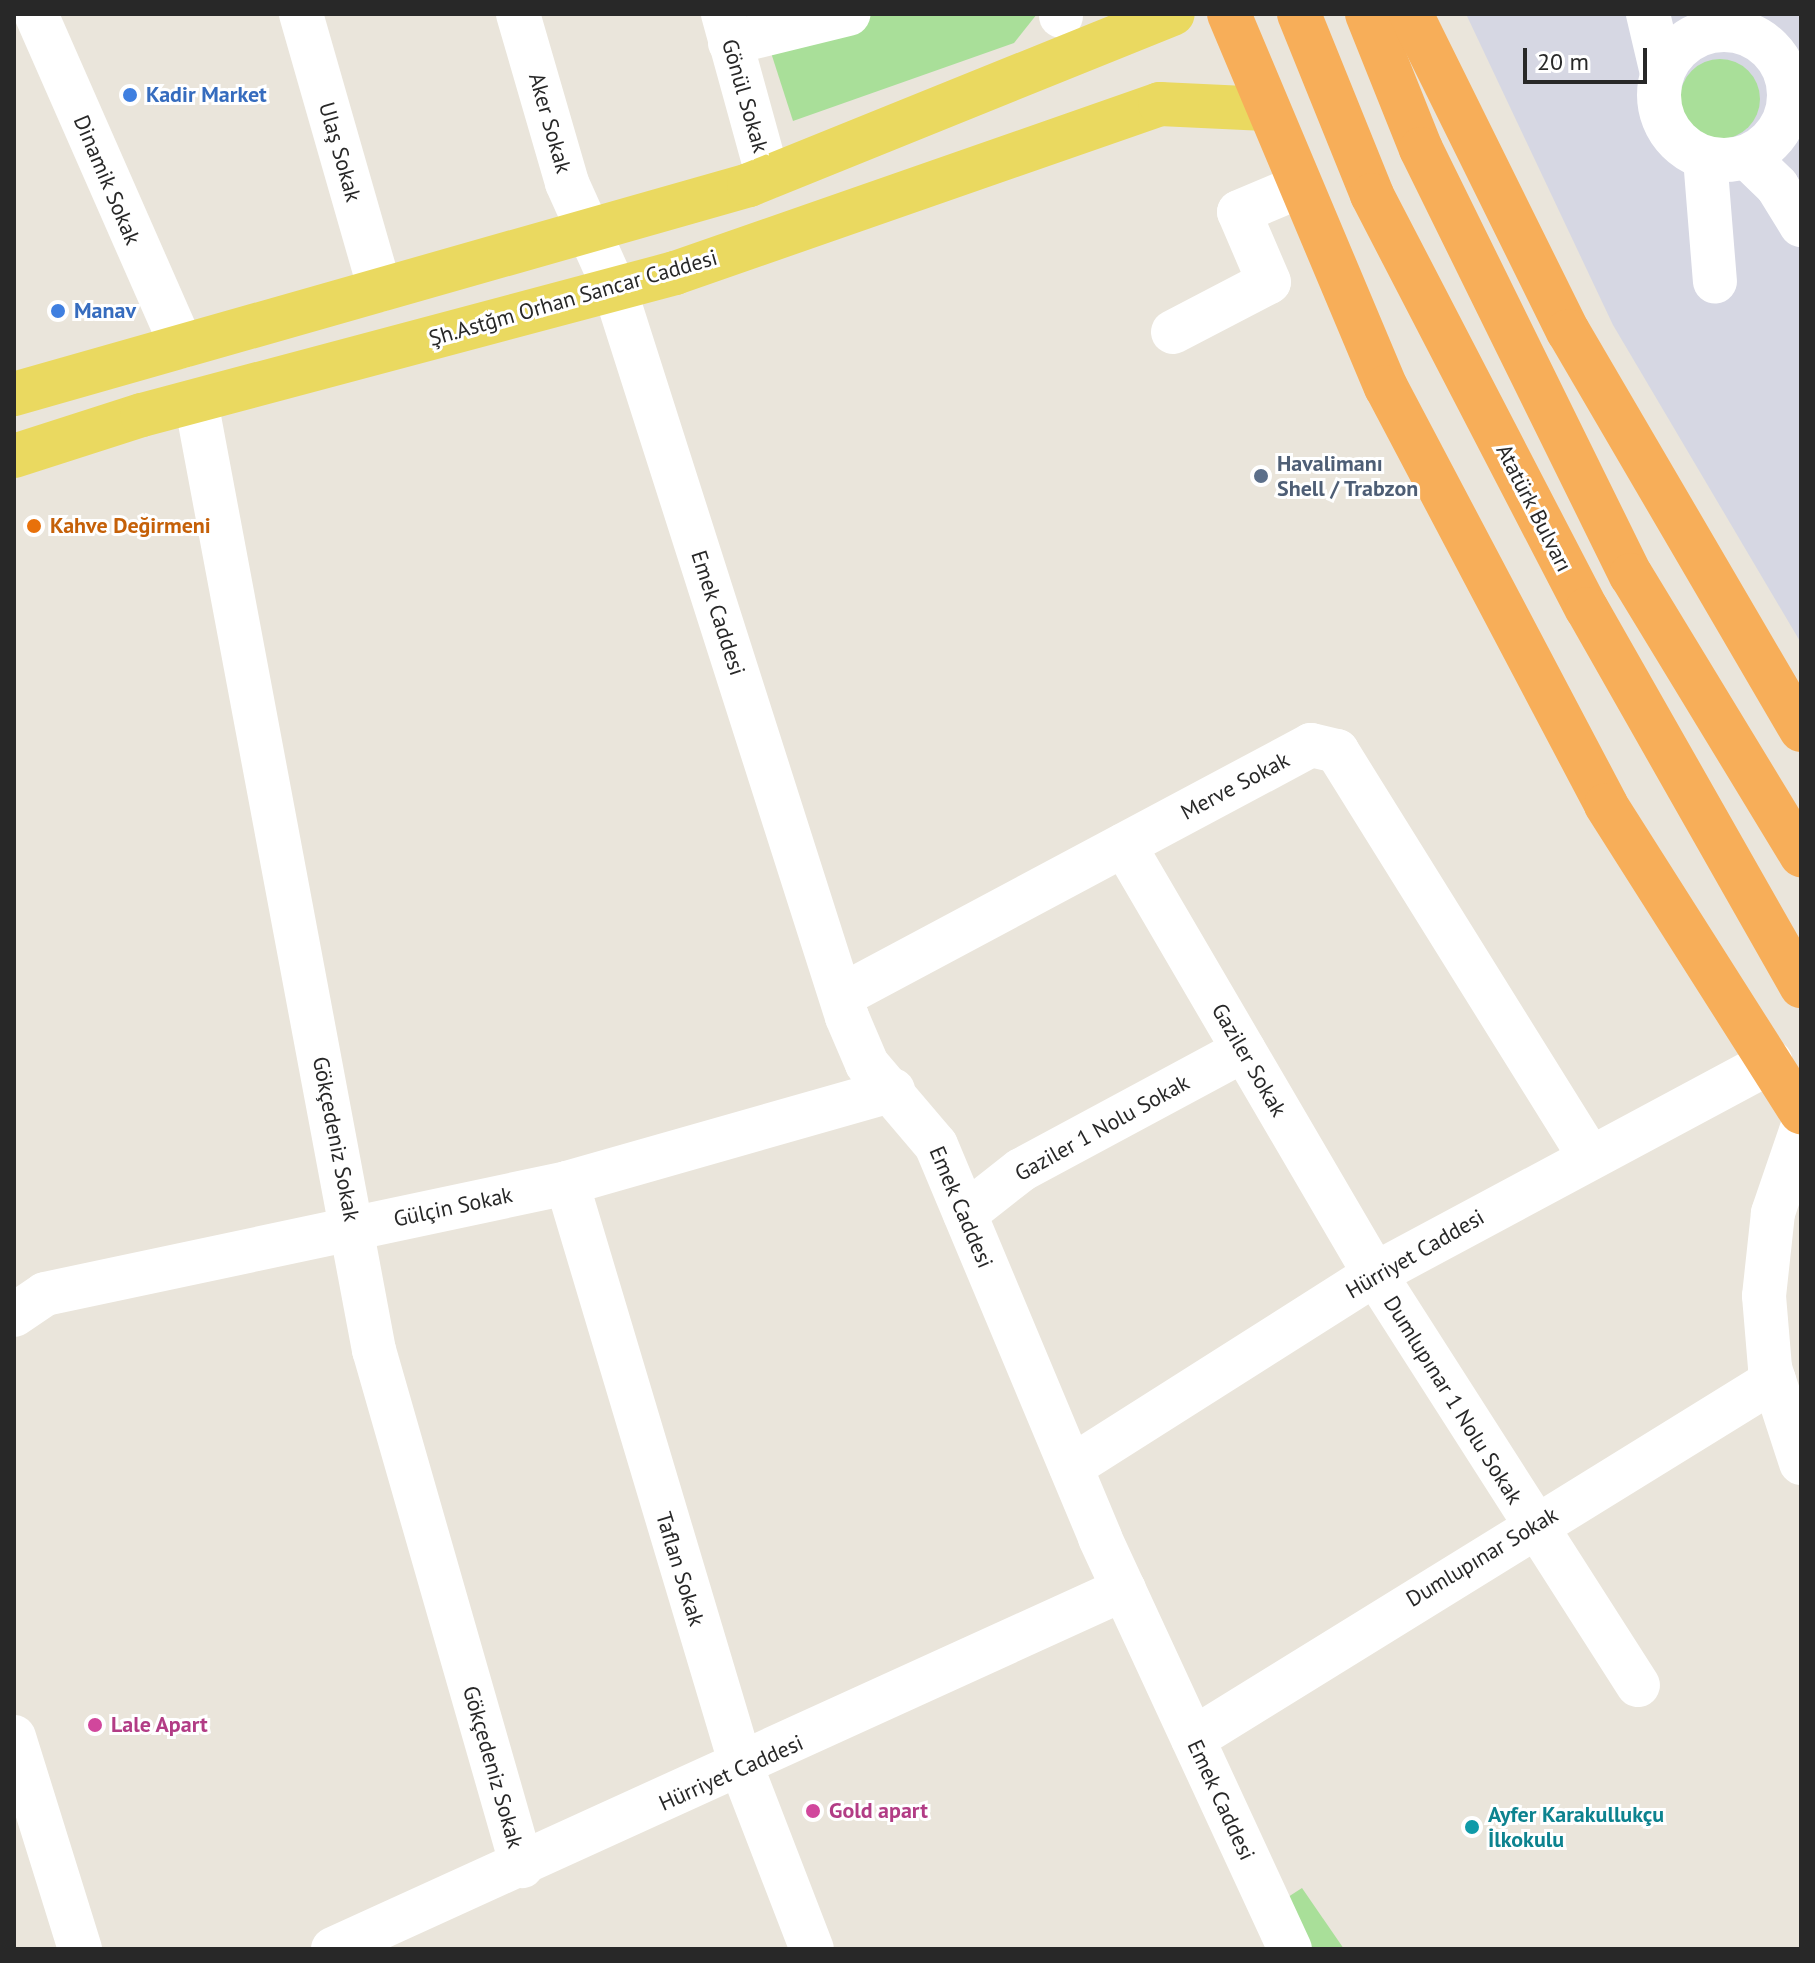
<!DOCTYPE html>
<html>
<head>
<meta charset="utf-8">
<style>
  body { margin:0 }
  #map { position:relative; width:1815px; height:1963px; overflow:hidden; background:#eae5db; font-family:"PT Sans",sans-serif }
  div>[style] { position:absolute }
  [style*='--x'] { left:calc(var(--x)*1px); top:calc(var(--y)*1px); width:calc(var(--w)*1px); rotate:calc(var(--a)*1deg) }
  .airport>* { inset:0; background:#d6d7e3 }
  .green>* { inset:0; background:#a9df99 }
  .round { border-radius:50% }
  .minor>* { height:44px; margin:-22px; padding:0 22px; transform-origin:22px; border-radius:22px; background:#fff }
  .minor>.ring { margin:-22px; padding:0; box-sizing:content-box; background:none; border:44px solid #fff; border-radius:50% }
  .major>* { height:44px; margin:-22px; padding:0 22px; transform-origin:22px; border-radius:22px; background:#ead960 }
  .highway>* { height:44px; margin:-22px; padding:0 22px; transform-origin:22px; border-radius:22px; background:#f7ae59 }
  .dots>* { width:22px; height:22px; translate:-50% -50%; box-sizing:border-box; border:4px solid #fff; border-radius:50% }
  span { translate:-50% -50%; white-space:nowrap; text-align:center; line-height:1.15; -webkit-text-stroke:6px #fff; paint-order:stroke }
  .shop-label { font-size:22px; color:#366cbe; font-weight:700 }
  .left { translate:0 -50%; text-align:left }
  .street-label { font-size:22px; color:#282828 }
  .service-label { font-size:22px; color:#4e5e75; font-weight:700 }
  .food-label { font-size:22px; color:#c56008; font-weight:700 }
  .hotel-label { font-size:22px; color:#b23c85; font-weight:700 }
  .culture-label { font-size:22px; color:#0d838f; font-weight:700 }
  .frame { position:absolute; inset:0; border:16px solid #282828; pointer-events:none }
  .scale { position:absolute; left:1523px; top:48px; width:124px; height:36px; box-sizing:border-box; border:4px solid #282828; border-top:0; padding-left:10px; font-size:24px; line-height:28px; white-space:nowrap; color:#282828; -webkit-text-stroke:6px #fff; paint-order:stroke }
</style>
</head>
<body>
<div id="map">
  <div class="airport">
    <div style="clip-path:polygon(1466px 14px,1801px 14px,1801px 643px,1613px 325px)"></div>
  </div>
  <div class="green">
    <div style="clip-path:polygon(848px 14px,1037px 14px,1014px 43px,793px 121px,765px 34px)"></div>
    <div class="round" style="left:1680px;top:59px;width:80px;height:80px"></div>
    <div style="clip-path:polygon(1302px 1888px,1344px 1949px,1296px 1949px,1274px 1906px)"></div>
  </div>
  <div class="minor">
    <div style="--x:36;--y:14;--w:363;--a:66.3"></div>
    <div style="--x:301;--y:14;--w:287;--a:74"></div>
    <div style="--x:518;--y:14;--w:176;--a:73.8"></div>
    <div style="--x:567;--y:183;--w:117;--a:65.8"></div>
    <div style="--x:615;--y:290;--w:763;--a:72.3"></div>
    <div style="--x:847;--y:1017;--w:51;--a:66.9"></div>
    <div style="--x:867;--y:1064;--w:106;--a:49.6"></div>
    <div style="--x:936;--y:1145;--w:426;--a:67.3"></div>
    <div style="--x:1100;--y:1538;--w:453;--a:65.2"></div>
    <div style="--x:723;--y:14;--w:169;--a:74.6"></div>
    <div style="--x:1061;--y:14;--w:2;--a:90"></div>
    <div style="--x:1648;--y:14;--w:61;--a:76.7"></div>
    <div class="ring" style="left:1659px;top:30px;width:86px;height:86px"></div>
    <div style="--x:730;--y:43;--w:122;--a:-13.8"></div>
    <div style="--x:1747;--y:157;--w:42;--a:44"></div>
    <div style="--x:1777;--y:186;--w:46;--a:58.4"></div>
    <div style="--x:1705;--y:158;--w:124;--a:85.4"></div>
    <div style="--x:1173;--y:332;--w:108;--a:-27.5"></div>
    <div style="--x:1269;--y:282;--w:76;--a:-113.2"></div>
    <div style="--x:1239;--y:212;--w:67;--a:-22.8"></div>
    <div style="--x:196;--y:401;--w:966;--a:79.38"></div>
    <div style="--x:374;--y:1350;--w:537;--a:74"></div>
    <div style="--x:1124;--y:845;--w:497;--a:59.7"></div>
    <div style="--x:1375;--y:1274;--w:488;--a:57.4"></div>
    <div style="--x:841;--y:996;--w:533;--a:-28.1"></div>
    <div style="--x:1311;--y:745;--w:27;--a:13"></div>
    <div style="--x:1337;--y:751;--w:477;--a:58.1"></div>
    <div style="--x:1801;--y:1131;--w:87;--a:108.9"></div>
    <div style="--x:1773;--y:1213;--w:83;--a:96.2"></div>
    <div style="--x:1764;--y:1296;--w:72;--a:85.2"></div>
    <div style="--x:1770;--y:1368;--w:100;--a:71.9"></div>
    <div style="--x:567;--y:1183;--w:611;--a:73.35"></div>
    <div style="--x:742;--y:1768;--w:194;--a:68.9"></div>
    <div style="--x:965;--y:1214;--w:71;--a:-38.2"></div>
    <div style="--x:1021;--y:1170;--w:253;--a:-28.3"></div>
    <div style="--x:14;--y:1315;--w:37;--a:-34"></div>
    <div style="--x:45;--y:1294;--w:534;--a:-12"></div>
    <div style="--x:567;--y:1183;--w:339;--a:-15.9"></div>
    <div style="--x:1071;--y:1467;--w:360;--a:-32.4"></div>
    <div style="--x:1375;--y:1274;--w:449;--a:-28.2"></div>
    <div style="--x:14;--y:1737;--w:222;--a:72.7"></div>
    <div style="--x:1193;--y:1739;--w:683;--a:-31.71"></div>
    <div style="--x:333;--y:1949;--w:869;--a:-24.47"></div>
  </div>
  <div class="major">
    <div style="--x:14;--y:394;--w:764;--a:-15.87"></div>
    <div style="--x:749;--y:185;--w:457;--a:-22"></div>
    <div style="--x:14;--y:456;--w:134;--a:-17.8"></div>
    <div style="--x:142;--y:415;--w:552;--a:-14.92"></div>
    <div style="--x:675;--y:273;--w:514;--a:-19.21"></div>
    <div style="--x:1160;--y:104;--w:106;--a:2.7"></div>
  </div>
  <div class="highway">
    <div style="--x:1229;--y:14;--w:405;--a:67.2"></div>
    <div style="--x:1386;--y:387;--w:472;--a:62.2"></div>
    <div style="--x:1606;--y:805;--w:364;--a:57.6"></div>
    <div style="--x:1299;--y:14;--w:195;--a:68"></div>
    <div style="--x:1372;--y:195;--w:466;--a:62.6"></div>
    <div style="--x:1587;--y:609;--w:434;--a:60.4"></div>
    <div style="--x:1367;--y:14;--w:145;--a:68.2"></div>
    <div style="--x:1421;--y:149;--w:475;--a:63.8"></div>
    <div style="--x:1631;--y:575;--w:328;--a:58.7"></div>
    <div style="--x:1411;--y:14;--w:354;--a:63.7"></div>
    <div style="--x:1568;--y:331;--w:462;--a:59.7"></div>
  </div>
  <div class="dots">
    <div style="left:130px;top:95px;background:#3f7fe0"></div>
    <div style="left:58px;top:311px;background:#3f7fe0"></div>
    <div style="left:1261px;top:476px;background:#5c6f8a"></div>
    <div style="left:34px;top:526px;background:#e8710a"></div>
    <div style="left:95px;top:1725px;background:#d1479c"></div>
    <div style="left:813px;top:1811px;background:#d1479c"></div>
    <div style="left:1472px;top:1827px;background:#0f9aa8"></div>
  </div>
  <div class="shop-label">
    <span class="left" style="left:146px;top:95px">Kadir Market</span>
    <span class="left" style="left:74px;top:311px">Manav</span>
  </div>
  <div class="street-label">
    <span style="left:745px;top:96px;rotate:74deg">Gönül Sokak</span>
    <span style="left:550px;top:123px;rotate:74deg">Aker Sokak</span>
    <span style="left:340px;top:152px;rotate:74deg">Ulaş Sokak</span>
    <span style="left:107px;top:180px;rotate:67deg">Dinamik Sokak</span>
    <span style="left:573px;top:298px;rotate:-16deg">Şh.Astğm Orhan Sancar Caddesi</span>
    <span style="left:1534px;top:508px;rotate:63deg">Atatürk Bulvarı</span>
    <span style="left:718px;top:613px;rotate:72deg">Emek Caddesi</span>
    <span style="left:1235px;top:786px;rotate:-28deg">Merve Sokak</span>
    <span style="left:1249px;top:1060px;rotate:60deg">Gaziler Sokak</span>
    <span style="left:1102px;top:1128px;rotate:-29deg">Gaziler 1 Nolu Sokak</span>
    <span style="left:336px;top:1139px;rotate:79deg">Gökçedeniz Sokak</span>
    <span style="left:453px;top:1207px;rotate:-12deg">Gülçin Sokak</span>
    <span style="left:961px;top:1207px;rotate:67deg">Emek Caddesi</span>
    <span style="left:1415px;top:1254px;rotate:-30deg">Hürriyet Caddesi</span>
    <span style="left:1453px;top:1400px;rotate:58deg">Dumlupınar 1 Nolu Sokak</span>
    <span style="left:1482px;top:1557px;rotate:-31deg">Dumlupınar Sokak</span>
    <span style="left:680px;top:1569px;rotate:73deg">Taflan Sokak</span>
    <span style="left:493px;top:1767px;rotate:74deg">Gökçedeniz Sokak</span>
    <span style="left:731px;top:1773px;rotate:-24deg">Hürriyet Caddesi</span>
    <span style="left:1221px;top:1800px;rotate:65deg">Emek Caddesi</span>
  </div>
  <div class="service-label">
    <span class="left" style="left:1277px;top:476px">Havalimanı<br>Shell / Trabzon</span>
  </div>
  <div class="food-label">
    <span class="left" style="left:50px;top:526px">Kahve Değirmeni</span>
  </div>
  <div class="hotel-label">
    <span class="left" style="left:111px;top:1725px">Lale Apart</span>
    <span class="left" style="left:829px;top:1811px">Gold apart</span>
  </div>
  <div class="culture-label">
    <span class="left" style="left:1488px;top:1827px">Ayfer Karakullukçu<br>İlkokulu</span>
  </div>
  <div class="frame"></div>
  <div class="scale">20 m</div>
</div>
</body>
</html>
